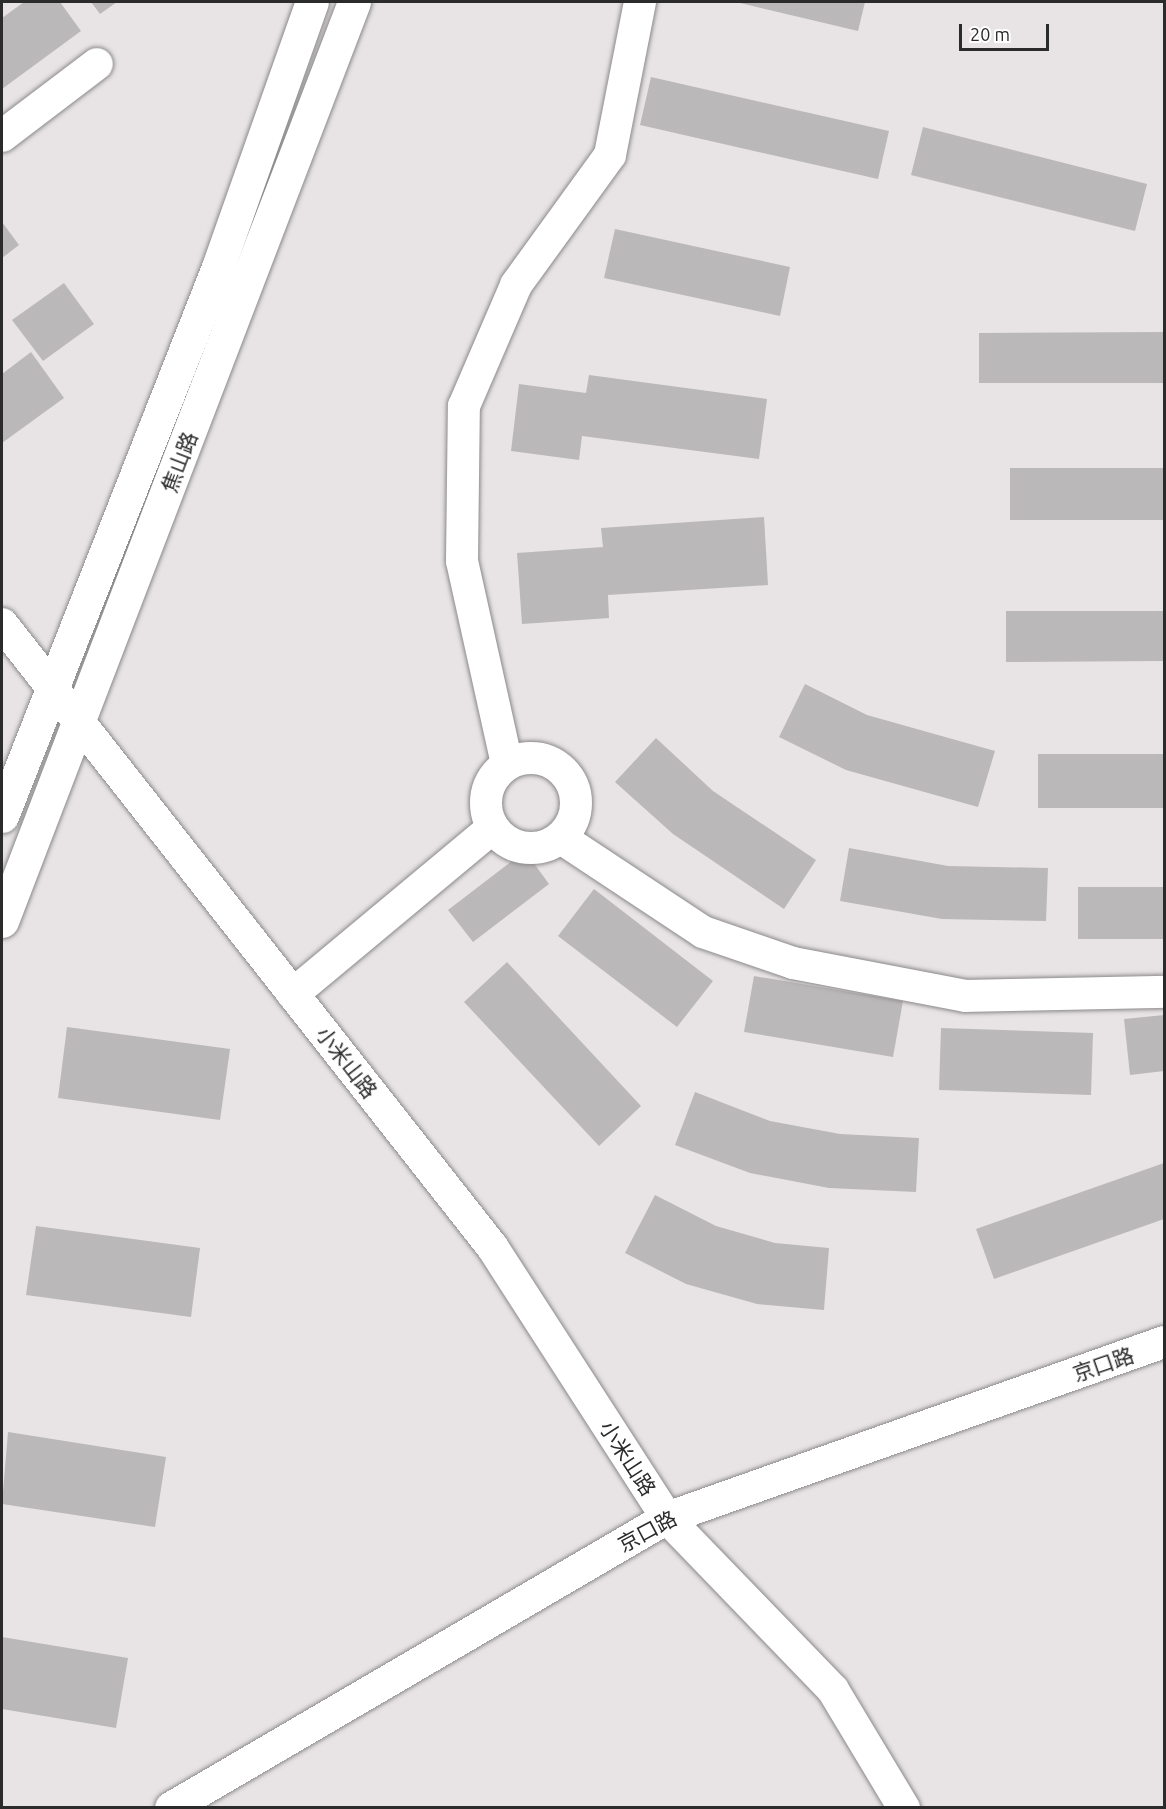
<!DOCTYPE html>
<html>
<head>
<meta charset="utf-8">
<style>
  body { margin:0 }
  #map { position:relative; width:1166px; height:1809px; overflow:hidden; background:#e8e4e6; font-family:Ubuntu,"Noto Sans SC",sans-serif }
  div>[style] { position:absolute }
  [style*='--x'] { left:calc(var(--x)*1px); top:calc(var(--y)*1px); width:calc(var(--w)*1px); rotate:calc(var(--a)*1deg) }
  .building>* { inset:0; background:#bbb8ba }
  .roads { filter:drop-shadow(0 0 2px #8b898a) drop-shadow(0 0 2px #8b898a) }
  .minor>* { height:32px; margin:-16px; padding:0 16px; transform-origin:16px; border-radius:16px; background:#fff }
  .minor>.ring { margin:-16px; padding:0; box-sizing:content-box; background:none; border:32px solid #fff; border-radius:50% }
  .major>* { height:33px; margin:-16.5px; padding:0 16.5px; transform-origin:16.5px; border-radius:16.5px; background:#fff }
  span { translate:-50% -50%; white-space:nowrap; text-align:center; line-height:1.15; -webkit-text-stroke:6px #fff; paint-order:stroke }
  .street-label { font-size:21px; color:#2c2b2b }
  .frame { position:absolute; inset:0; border:3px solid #2c2b2b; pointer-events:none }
  .scale { position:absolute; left:959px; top:24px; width:90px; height:27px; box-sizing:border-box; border:3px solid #2c2b2b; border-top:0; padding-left:8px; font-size:18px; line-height:21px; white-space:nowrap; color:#2c2b2b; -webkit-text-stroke:4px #fff; paint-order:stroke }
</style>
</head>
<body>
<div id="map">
  <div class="building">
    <div style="clip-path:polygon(24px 2px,60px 2px,81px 31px,2px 89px,2px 18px)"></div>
    <div style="clip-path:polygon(91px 2px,117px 2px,100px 14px)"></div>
    <div style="clip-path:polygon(736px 2px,865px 2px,858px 31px)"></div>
    <div style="clip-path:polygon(651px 77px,889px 131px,878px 179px,640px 125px)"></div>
    <div style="clip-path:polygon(923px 127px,1147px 184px,1135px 231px,911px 175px)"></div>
    <div style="clip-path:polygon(2px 222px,19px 245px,2px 258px)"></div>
    <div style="clip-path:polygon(615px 229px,790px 267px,780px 316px,604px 278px)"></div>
    <div style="clip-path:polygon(64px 283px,94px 324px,43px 361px,12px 320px)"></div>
    <div style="clip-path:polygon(1164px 332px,1164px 383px,979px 383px,979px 333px)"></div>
    <div style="clip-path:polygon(31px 352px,64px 398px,2px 443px,2px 374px)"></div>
    <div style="clip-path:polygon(589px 375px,767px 399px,759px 459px,582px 436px,579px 460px,511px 451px,519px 384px,586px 393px)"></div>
    <div style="clip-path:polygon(1010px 468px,1164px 468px,1164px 520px,1010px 520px)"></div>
    <div style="clip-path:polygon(764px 517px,768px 585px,608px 595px,609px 618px,522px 624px,517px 553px,603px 547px,601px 528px)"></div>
    <div style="clip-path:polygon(1006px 611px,1164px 611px,1164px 661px,1006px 662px)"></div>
    <div style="clip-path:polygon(805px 684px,867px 715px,995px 751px,978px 807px,846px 770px,779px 737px)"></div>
    <div style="clip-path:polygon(656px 738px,713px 791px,816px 860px,784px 909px,673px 834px,615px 782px)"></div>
    <div style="clip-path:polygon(1038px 754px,1164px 754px,1164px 808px,1038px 808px)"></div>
    <div style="clip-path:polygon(849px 848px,948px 866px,1048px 868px,1046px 921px,942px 919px,840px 901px)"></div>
    <div style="clip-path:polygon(525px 851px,549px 884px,473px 942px,448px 910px)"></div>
    <div style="clip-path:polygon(1078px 887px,1164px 887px,1164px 939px,1078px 939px)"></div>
    <div style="clip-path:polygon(594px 889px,713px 981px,677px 1027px,558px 936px)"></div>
    <div style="clip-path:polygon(507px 962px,641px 1106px,599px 1146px,464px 1002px)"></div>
    <div style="clip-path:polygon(754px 976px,903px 1001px,893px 1057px,744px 1032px)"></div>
    <div style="clip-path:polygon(1164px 1015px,1164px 1071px,1130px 1075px,1124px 1019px)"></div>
    <div style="clip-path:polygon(67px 1027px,230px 1049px,220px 1120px,58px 1098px)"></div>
    <div style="clip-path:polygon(941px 1028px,1093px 1033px,1091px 1095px,939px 1090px)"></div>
    <div style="clip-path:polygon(695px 1092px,770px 1121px,840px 1134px,919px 1138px,916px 1192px,829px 1188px,750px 1173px,675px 1145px)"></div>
    <div style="clip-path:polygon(1164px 1163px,1164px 1219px,994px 1279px,976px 1229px)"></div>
    <div style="clip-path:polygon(655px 1195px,716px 1226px,775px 1243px,829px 1248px,824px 1310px,757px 1304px,686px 1284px,625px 1253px)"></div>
    <div style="clip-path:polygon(36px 1226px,200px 1248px,191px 1317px,26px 1295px)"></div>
    <div style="clip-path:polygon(8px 1432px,166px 1457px,155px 1527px,2px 1504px)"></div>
    <div style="clip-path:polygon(2px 1637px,128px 1658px,116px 1728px,2px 1709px)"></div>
  </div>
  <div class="roads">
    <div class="minor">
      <div style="--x:2;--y:136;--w:119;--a:-37.2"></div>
      <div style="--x:2;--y:624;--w:794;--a:51.8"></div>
      <div style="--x:493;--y:1248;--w:321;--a:57.2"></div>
      <div style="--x:667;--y:1518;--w:239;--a:46"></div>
      <div style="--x:833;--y:1690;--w:138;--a:59"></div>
      <div class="ring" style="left:486px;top:758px;width:58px;height:58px"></div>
      <div style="--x:507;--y:764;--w:208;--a:-102.5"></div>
      <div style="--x:462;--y:561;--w:155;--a:-89.3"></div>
      <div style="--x:464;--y:406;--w:132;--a:-66.7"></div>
      <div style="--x:516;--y:285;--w:160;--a:-54.1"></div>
      <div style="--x:610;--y:155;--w:156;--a:-78.9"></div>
      <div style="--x:561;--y:838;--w:170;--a:33.5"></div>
      <div style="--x:703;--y:932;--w:95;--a:19"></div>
      <div style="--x:793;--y:963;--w:176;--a:10.8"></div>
      <div style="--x:966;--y:996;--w:198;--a:-1.2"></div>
      <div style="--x:293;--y:994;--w:259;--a:-39.8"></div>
      <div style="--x:171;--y:1808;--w:575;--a:-30.31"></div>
      <div style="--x:667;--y:1518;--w:527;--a:-19.5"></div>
    </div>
    <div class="major">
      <div style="--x:2;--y:816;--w:590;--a:-68.52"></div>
      <div style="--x:218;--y:267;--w:281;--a:-70.5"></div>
      <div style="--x:2;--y:921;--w:984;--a:-69.04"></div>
    </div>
  </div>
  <div class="street-label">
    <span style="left:179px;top:462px;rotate:-69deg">焦山路</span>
    <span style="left:347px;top:1062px;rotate:52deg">小米山路</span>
    <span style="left:1103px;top:1364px;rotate:-19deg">京口路</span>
    <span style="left:628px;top:1458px;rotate:57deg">小米山路</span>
    <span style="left:647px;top:1531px;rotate:-28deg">京口路</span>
  </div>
  <div class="frame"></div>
  <div class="scale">20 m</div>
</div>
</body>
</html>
